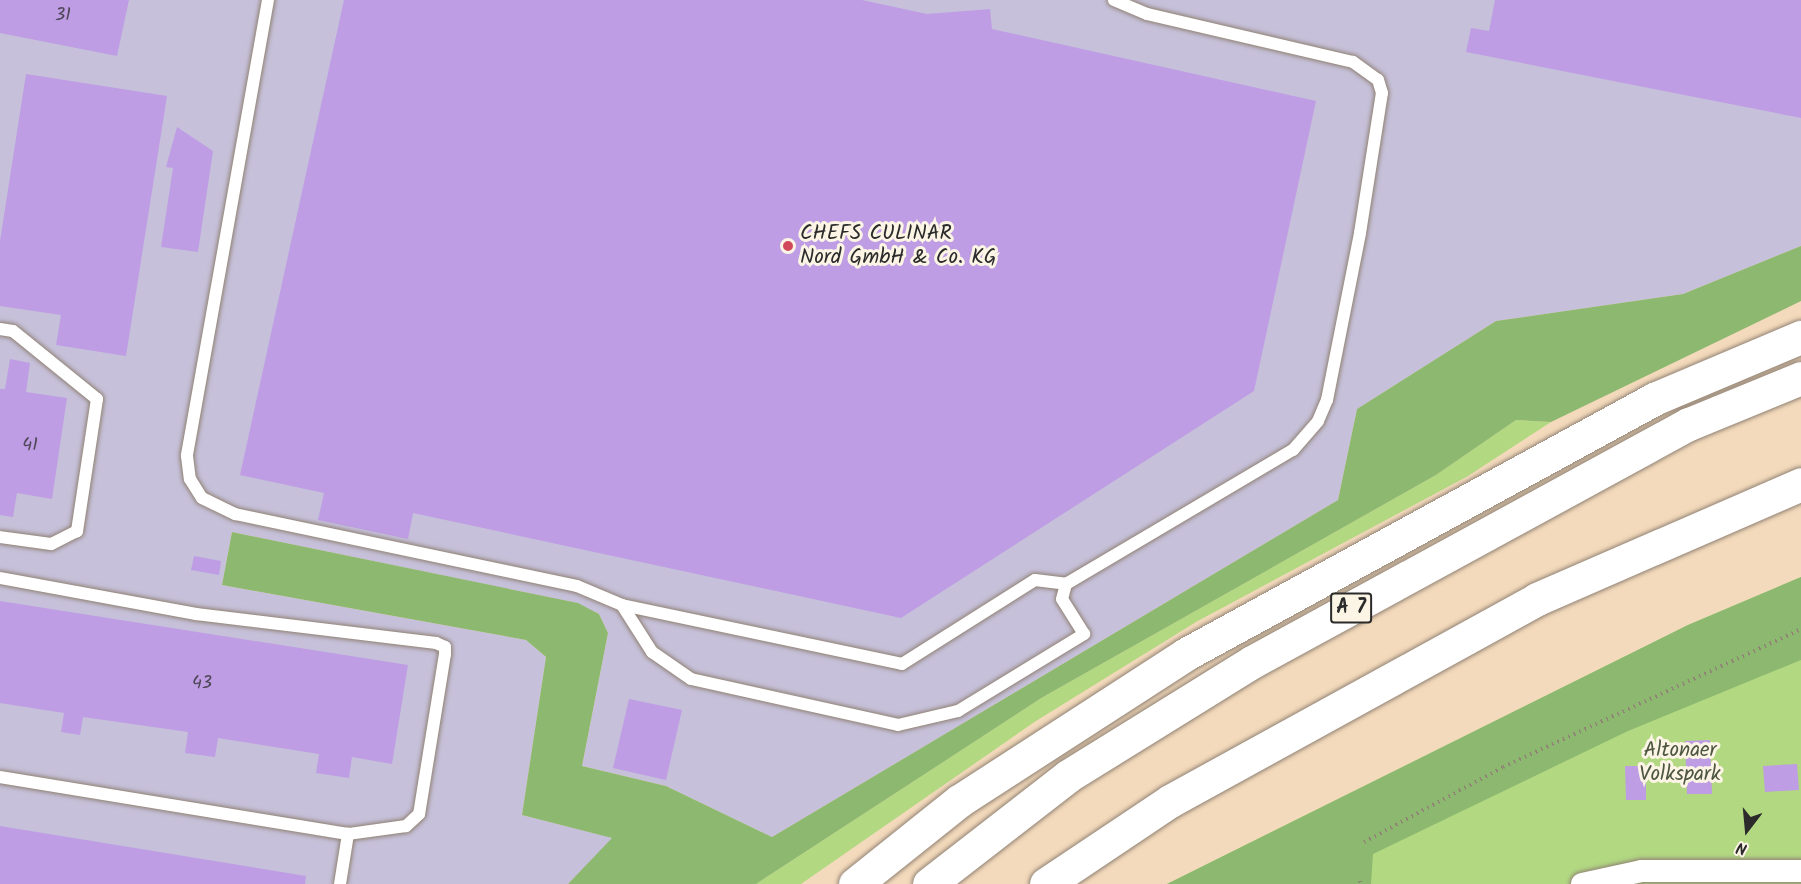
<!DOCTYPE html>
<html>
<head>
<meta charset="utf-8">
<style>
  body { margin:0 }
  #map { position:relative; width:1801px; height:884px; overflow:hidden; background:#f4dabc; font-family:Kalam,sans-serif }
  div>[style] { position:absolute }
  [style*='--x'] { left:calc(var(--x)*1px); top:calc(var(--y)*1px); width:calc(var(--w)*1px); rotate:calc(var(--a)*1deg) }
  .industrial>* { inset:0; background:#c6c0da }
  .green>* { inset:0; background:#b2d882 }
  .forest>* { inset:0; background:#8db870 }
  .building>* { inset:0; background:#be9de4 }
  .path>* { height:4px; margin-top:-2px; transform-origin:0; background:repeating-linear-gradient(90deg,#908274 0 1.5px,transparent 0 6px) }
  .roads { filter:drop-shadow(0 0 2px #908274) drop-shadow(0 0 2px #908274) }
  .lane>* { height:12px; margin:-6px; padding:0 6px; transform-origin:6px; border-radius:6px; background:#fff }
  .street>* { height:22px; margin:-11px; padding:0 11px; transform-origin:11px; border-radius:11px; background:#fff }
  .highway>* { height:33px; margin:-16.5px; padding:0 16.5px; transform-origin:16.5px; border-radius:16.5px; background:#fff }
  .dots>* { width:16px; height:16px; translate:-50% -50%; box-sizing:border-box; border:3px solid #fcf5e5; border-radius:50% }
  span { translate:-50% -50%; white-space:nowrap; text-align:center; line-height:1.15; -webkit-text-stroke:6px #fcf5e5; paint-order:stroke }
  .number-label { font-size:18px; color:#504859 }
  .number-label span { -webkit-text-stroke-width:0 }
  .shield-label span { padding:2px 4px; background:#fcf5e5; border:2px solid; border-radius:4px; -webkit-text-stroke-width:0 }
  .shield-label { font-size:20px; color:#2b2b2b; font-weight:700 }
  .poi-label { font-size:21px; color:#2b2b2b }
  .left { translate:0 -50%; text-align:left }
  .park-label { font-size:21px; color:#4d5641 }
  .north { position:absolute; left:1717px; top:800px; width:60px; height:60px; -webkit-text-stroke:4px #fcf5e5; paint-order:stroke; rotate:196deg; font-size:16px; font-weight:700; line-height:24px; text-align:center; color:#2b2b2b }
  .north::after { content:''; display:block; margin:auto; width:21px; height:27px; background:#2b2b2b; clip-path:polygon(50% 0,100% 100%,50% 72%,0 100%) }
</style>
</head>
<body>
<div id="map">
  <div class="industrial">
    <div style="clip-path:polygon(0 0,1801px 0,1801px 246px,1683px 294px,1496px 321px,1357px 409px,1338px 500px,772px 837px,666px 786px,582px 766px,608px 633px,599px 614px,577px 603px,232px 532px,222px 585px,526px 640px,546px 657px,522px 815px,613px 838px,568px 884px,0 884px)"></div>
  </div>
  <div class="green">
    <div style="clip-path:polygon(1516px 420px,1551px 422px,1468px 476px,1196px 622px,1036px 721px,801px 884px,756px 884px,1043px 697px,1436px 475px)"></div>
    <div style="clip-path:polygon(1801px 577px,1801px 884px,1167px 884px,1688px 625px)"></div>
  </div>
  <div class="forest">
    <div style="clip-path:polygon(1801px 246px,1801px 301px,1551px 422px,1516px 420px,1436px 475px,1043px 697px,756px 884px,568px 884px,612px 838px,522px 815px,546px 657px,526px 640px,222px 585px,232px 532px,578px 603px,599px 614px,608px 633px,582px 766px,666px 786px,772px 837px,1338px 500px,1357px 409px,1496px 321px,1683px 294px)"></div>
    <div style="clip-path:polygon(1801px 577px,1801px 660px,1628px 731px,1373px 854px,1371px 884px,1167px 884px,1688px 625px)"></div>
  </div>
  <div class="building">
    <div style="clip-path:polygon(0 0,129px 0,117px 56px,0 33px)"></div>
    <div style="clip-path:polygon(344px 0,862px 0,927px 14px,990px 9px,992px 29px,1316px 101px,1254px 391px,901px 618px,413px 513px,408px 539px,318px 520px,324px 493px,240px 475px)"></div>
    <div style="clip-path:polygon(1495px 0,1801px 0,1801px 118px,1466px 52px,1471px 28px,1489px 31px)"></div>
    <div style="clip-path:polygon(26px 74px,167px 96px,126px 356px,56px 345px,61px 315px,0 306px,0 241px)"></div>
    <div style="clip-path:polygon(177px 127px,213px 151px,198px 252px,161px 247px,173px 168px,166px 167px)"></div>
    <div style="clip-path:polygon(10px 359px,30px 363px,26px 392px,67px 398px,52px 499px,17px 493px,13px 517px,0 515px,0 389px,5px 389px)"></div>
    <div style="clip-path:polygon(194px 556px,221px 561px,219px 575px,191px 570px)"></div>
    <div style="clip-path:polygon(0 601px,408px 665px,392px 764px,352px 757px,349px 778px,316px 773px,319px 754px,218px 738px,215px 757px,185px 753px,188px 732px,83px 717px,80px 735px,61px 732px,64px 713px,0 703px)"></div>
    <div style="clip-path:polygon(629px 699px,682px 710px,666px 780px,613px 768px)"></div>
    <div style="clip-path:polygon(1710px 740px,1712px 794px,1687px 794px,1685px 741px)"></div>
    <div style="clip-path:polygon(1797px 764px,1799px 790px,1765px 792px,1763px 766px)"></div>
    <div style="clip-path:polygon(1625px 766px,1646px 766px,1646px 800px,1626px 800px)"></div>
    <div style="clip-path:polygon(0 826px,306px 876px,305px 884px,0 884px)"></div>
  </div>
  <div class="path">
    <div style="--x:1364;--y:842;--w:158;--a:-28.3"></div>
    <div style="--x:1503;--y:767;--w:328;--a:-24.8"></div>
    <div style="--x:1360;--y:881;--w:3;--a:72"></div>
  </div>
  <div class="roads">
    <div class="lane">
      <div style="--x:268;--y:0;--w:463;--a:100.1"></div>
      <div style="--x:187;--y:456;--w:23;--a:83"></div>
      <div style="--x:190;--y:479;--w:22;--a:58"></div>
      <div style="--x:202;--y:498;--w:37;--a:26"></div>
      <div style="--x:235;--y:514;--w:349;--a:11.9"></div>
      <div style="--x:577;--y:586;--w:49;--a:22.9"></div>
      <div style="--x:622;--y:605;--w:286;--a:11.9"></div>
      <div style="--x:902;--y:664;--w:157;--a:-32.3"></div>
      <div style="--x:1035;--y:580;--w:31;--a:7"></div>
      <div style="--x:1066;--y:584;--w:264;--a:-30.6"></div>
      <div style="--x:1293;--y:450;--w:38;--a:-49"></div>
      <div style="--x:1318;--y:421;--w:23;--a:-67"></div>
      <div style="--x:1327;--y:400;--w:170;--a:-78.8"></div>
      <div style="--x:1360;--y:233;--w:142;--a:-81.1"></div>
      <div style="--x:1382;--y:93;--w:14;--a:-107"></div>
      <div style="--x:1378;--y:80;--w:31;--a:-144"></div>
      <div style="--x:1353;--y:62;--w:212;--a:-166.9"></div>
      <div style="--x:1147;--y:14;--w:36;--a:-157"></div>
      <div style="--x:0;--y:329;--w:13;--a:9"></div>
      <div style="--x:13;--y:331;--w:108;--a:39"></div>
      <div style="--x:97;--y:399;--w:134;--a:98.6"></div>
      <div style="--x:77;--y:531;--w:29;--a:153"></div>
      <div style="--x:51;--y:544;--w:51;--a:-172.2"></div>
      <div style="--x:0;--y:578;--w:199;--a:10.4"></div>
      <div style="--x:196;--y:614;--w:242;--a:6.9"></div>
      <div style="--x:436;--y:643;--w:10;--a:24"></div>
      <div style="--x:445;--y:647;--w:7;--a:90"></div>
      <div style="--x:445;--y:654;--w:162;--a:99.2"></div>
      <div style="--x:419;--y:814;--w:18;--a:137"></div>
      <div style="--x:406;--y:826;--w:59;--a:172.1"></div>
      <div style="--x:348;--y:834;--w:353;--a:-170.7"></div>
      <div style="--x:622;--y:605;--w:56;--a:57.4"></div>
      <div style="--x:652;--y:652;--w:47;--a:34.7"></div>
      <div style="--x:691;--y:679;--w:212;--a:12.5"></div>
      <div style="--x:898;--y:725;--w:62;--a:-13.1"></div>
      <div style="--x:958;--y:711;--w:148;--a:-31.4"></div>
      <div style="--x:1084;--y:634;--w:41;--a:-122.2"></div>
      <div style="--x:1062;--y:599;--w:16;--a:-75"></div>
      <div style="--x:340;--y:884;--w:51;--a:-80.9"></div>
    </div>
    <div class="street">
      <div style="--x:1582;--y:884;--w:61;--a:-12.2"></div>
      <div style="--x:1642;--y:871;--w:159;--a:0"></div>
    </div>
    <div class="highway">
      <div style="--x:855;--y:884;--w:133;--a:-38.6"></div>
      <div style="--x:959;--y:801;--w:270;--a:-32.9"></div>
      <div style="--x:1186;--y:654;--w:533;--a:-28.58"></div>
      <div style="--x:1654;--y:399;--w:160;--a:-22.9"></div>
      <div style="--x:929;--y:884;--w:176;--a:-37.8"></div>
      <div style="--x:1068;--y:776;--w:216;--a:-31.8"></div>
      <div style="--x:1252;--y:662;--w:498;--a:-28.6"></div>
      <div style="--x:1689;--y:424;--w:121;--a:-22.3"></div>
      <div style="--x:1046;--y:884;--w:149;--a:-33.8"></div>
      <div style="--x:1170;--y:801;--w:419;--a:-28.8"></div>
      <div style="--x:1537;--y:599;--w:288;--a:-23.5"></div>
    </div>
  </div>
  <div class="dots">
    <div style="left:788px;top:246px;background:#d1495b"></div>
  </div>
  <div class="number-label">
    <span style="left:63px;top:16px">31</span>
    <span style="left:30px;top:446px">41</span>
    <span style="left:202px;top:684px">43</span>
  </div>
  <div class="shield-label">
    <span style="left:1351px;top:608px">A 7</span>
  </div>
  <div class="poi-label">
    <span class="left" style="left:800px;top:246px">CHEFS CULINAR<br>Nord GmbH &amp; Co. KG</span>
  </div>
  <div class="park-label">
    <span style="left:1680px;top:763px">Altonaer<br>Volkspark</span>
  </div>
  <div class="north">N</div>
</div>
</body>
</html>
